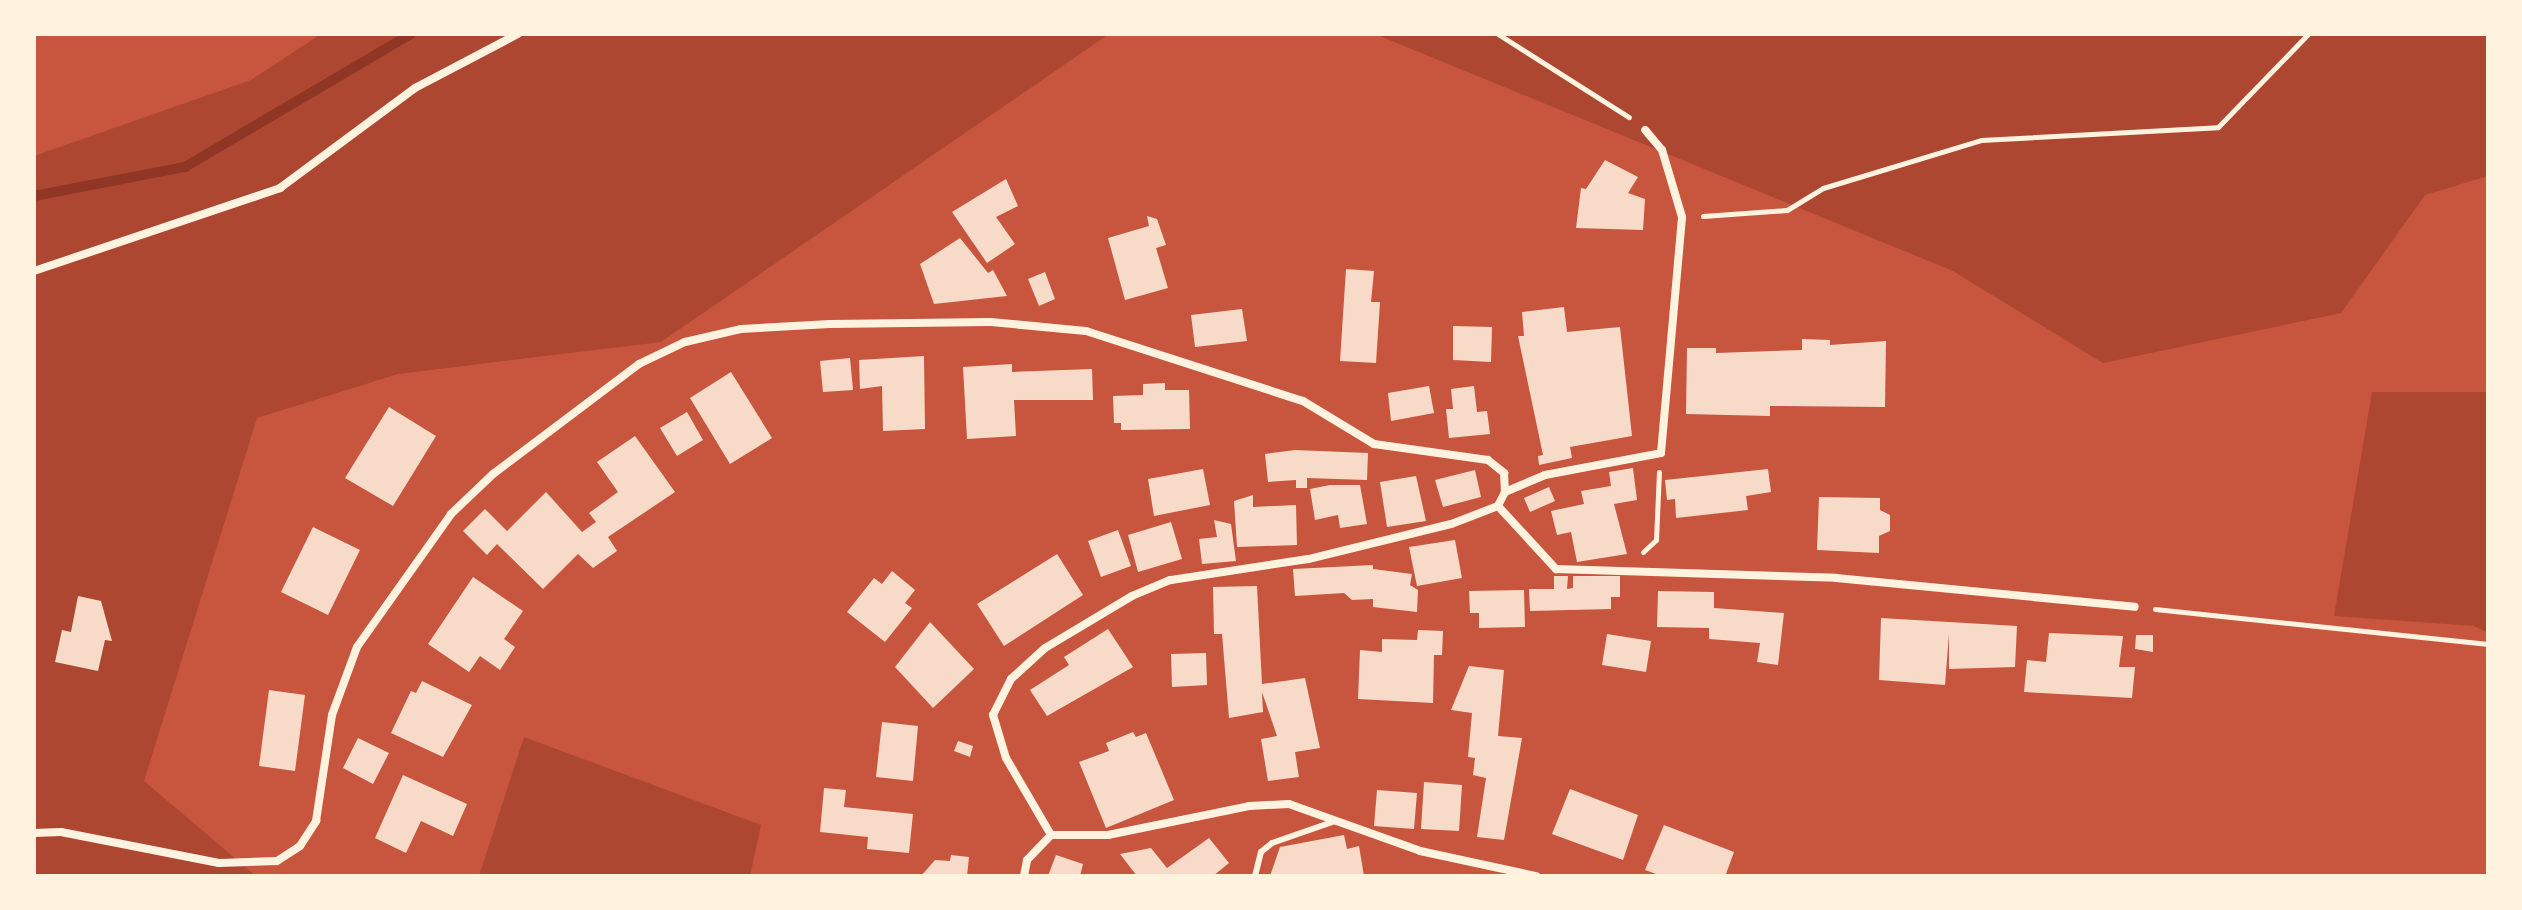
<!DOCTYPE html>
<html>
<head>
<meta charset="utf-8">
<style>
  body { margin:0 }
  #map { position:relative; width:2522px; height:910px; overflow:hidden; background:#c8553d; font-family:Bitter,serif }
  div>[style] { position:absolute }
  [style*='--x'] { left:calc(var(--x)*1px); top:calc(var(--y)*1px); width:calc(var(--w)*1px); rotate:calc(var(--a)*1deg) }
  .green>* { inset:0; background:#ae4732 }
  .stream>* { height:10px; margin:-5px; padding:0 5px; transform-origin:5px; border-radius:5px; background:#8f3625 }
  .building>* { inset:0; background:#f7dbc8 }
  .path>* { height:5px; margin:-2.5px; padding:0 2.5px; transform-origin:2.5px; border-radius:2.5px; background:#fff3e0 }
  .service>* { height:6px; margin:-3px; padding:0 3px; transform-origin:3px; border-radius:3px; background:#fff3e0 }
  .minor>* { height:8px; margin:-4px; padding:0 4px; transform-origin:4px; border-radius:4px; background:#fff3e0 }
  span { translate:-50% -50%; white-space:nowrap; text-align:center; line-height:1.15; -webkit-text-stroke:8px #fff3e0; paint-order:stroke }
  .frame { position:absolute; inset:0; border:36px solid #fff3e0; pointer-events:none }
</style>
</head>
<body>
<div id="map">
  <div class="green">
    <div style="clip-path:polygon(321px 34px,1109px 34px,661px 342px,398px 374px,257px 418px,144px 781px,256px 876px,34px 876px,34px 156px,251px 80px)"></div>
    <div style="clip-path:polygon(1375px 34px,2488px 34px,2488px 176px,2425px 195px,2341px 313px,2103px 363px,1953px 271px)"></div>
    <div style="clip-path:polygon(2372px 392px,2488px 392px,2488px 633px,2474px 626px,2334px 616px)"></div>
    <div style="clip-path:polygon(524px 737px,761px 825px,750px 876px,479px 876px)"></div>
  </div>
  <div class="stream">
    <div style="--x:34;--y:196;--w:154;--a:-10.9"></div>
    <div style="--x:185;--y:167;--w:262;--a:-30.5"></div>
  </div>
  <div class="building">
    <div style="clip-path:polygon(1605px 160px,1638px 177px,1628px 193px,1645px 199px,1643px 230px,1576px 228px,1581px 188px,1586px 189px)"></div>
    <div style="clip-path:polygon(1006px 179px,1018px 206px,996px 217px,1015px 244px,987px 263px,952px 212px)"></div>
    <div style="clip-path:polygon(1147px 216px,1157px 219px,1166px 245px,1156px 248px,1168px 288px,1125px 300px,1108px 238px,1149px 226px)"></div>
    <div style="clip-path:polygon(960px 238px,988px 273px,993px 270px,1007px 296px,934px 304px,920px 264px)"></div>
    <div style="clip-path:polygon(1346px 269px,1374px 271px,1371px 302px,1380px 302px,1376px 363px,1340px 361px)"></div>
    <div style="clip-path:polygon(1045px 272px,1055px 299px,1039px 306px,1028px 279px)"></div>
    <div style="clip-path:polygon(1564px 307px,1567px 332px,1620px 327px,1632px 436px,1570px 447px,1572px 458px,1539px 465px,1538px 456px,1543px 455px,1518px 336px,1524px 336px,1522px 312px)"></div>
    <div style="clip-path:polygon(1242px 309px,1247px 341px,1195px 347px,1191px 315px)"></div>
    <div style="clip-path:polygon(1453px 326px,1492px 327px,1491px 362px,1453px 360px)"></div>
    <div style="clip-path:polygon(1802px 339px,1830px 340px,1830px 345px,1886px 341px,1885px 407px,1770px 406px,1770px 416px,1686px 414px,1687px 348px,1716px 348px,1716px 353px,1802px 350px)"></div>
    <div style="clip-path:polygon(924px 356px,925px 429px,883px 431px,882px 386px,860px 389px,859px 360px)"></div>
    <div style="clip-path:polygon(850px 358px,853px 390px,823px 392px,820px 361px)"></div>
    <div style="clip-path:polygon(1012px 364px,1012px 372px,1092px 369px,1093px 400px,1014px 400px,1016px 436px,967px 439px,963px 367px)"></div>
    <div style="clip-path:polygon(731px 372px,772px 438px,730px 464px,690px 398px)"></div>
    <div style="clip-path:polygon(1165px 383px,1165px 390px,1189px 390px,1190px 429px,1121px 430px,1121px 423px,1114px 423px,1113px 396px,1143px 395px,1143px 384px)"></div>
    <div style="clip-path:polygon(1429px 386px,1434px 413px,1391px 421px,1388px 393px)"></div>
    <div style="clip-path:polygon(1474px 386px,1477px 412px,1487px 411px,1490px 434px,1449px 438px,1446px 409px,1453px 409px,1451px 389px)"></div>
    <div style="clip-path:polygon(389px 407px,436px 436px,393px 506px,345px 478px)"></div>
    <div style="clip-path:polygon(687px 412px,703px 440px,677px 456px,660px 428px)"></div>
    <div style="clip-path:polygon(635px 436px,675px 492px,608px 537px,617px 551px,593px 568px,578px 554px,543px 589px,497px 544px,487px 555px,463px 531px,485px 509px,507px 531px,546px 492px,582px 532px,596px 522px,589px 513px,618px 492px,597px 462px)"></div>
    <div style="clip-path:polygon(1295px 450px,1368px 453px,1367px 480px,1307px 478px,1307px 488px,1296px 488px,1296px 480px,1268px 482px,1265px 454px)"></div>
    <div style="clip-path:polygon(1633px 468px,1637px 500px,1614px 504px,1627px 554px,1577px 562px,1571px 532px,1557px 535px,1551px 511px,1584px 504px,1581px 491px,1611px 486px,1609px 472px)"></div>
    <div style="clip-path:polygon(1203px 469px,1210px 505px,1154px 516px,1148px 479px)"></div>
    <div style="clip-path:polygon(1768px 469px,1771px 492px,1746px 496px,1748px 510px,1676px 518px,1675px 499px,1667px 500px,1665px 480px)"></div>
    <div style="clip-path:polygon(1475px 470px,1481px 497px,1443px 507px,1435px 480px)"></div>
    <div style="clip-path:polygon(1416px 476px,1426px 521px,1387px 527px,1380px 482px)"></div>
    <div style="clip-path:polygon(1330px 485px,1360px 485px,1367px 524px,1340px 528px,1338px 515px,1315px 520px,1310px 489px)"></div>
    <div style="clip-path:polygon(1549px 487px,1555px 501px,1530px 512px,1524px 498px)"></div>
    <div style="clip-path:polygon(1253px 495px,1253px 507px,1296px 505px,1297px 545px,1237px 547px,1234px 501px)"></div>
    <div style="clip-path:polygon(1819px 497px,1880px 498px,1880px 510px,1890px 515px,1890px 531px,1879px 536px,1879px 553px,1817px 550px)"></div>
    <div style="clip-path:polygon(1214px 520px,1231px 524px,1236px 561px,1202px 564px,1199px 539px,1217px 537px)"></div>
    <div style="clip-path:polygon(1171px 522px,1182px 559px,1138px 572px,1128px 535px)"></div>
    <div style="clip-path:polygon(313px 527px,360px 550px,328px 615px,281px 592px)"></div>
    <div style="clip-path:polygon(1118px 530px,1131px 566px,1101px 577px,1088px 541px)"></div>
    <div style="clip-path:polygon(1455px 540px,1462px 578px,1417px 586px,1409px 547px)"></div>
    <div style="clip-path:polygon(1057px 554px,1083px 595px,1004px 646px,977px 604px)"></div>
    <div style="clip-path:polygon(1373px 565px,1373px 569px,1412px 574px,1410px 585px,1418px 590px,1417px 612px,1373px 607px,1373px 599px,1352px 600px,1344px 593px,1295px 596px,1293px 569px)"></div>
    <div style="clip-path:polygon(892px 571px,915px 590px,905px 603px,912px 608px,885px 642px,847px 612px,874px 578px,882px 584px)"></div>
    <div style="clip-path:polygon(1554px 576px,1568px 576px,1567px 589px,1573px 588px,1573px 576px,1620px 576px,1620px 597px,1611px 597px,1611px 609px,1530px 611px,1529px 589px,1554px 589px)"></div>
    <div style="clip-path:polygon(473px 577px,523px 611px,504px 639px,515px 647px,500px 670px,480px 656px,469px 672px,428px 644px)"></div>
    <div style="clip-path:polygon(1257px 586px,1262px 684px,1305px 678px,1320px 748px,1295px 752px,1299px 777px,1268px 781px,1261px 739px,1277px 736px,1262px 692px,1263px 712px,1229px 718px,1222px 634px,1214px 634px,1213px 587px)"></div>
    <div style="clip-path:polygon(1524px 590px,1525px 627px,1479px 628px,1479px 613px,1470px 613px,1469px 591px)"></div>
    <div style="clip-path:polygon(1658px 591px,1714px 592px,1714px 608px,1784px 613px,1778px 665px,1757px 662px,1760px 643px,1709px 639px,1709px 628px,1657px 627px)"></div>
    <div style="clip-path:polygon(78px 596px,101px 601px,112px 641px,105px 640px,98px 671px,55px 662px,62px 630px,71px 632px)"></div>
    <div style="clip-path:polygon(1881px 618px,2017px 626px,2015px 667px,1949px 669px,1949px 634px,1945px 685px,1879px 680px)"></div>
    <div style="clip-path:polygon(930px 622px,974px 669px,933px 708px,895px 667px)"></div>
    <div style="clip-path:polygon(1108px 629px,1133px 667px,1047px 716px,1030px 690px,1069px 665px,1064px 657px)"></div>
    <div style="clip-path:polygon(1418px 630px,1443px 631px,1442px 655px,1434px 655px,1433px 703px,1358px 699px,1360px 650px,1382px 652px,1382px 639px,1417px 640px)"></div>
    <div style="clip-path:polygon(2049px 633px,2123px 636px,2119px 667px,2135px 667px,2132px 698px,2024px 692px,2027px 660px,2046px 662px)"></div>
    <div style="clip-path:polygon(1607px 634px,1651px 641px,1646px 672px,1602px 665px)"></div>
    <div style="clip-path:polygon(2136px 635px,2153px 635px,2153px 652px,2135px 649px)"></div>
    <div style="clip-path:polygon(1206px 653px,1207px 685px,1172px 687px,1171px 654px)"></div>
    <div style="clip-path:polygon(1469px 666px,1504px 670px,1498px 736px,1522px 738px,1504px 840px,1477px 837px,1486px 778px,1473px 775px,1475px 758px,1468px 757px,1472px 713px,1451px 710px)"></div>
    <div style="clip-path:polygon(422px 681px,472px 705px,443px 757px,391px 733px,411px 691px,416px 693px)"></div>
    <div style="clip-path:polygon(269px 690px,305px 695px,295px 771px,259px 766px)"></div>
    <div style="clip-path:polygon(882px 722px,918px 726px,913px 781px,876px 777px)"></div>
    <div style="clip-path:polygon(1133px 732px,1136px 737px,1146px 733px,1174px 800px,1106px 828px,1079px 762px,1109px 751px,1106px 743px)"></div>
    <div style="clip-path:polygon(358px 738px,389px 753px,373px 784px,343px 768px)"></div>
    <div style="clip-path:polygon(958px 741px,973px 746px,970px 757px,954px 751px)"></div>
    <div style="clip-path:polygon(403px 775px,467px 804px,453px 836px,421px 821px,406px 853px,375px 838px)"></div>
    <div style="clip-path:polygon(1424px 782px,1462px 785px,1459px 831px,1421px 829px)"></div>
    <div style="clip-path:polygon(824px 788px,846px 790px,844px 807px,913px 814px,909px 853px,867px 849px,868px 837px,820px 832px)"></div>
    <div style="clip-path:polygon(1570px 789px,1638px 815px,1623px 860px,1552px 834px)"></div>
    <div style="clip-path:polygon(1377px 790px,1417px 793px,1414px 829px,1374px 826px)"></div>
    <div style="clip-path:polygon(1664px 825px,1734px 852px,1726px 874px,1662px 876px,1645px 870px)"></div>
    <div style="clip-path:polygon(1344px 835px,1347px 849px,1359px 846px,1364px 876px,1270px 876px,1280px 847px)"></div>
    <div style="clip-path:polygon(1209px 838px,1229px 863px,1213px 876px,1137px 876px,1120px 854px,1151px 848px,1167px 868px)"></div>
    <div style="clip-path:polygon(951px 855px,969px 857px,967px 876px,921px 876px,935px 860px,950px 861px)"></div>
    <div style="clip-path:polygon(1056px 855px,1083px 864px,1080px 876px,1048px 876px)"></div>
  </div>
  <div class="path">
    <div style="--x:1498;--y:34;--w:155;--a:32.4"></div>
    <div style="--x:1703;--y:216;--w:84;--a:-4.1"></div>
    <div style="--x:1787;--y:210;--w:42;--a:-31.4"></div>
    <div style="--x:1823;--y:188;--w:165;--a:-16.9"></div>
    <div style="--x:1981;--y:140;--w:237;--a:-3.1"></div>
    <div style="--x:2218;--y:127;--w:129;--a:-45.9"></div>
    <div style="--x:1643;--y:552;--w:18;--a:-43"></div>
    <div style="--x:1656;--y:540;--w:68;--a:-87.5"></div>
    <div style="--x:2155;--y:609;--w:335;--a:6"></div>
  </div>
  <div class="service">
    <div style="--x:1255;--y:876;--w:25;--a:-76"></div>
    <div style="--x:1261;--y:852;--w:14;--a:-39"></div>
    <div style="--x:1272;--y:843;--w:67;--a:-19.2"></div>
  </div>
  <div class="minor">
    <div style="--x:34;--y:271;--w:260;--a:-18.6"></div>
    <div style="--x:280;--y:188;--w:168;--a:-36.5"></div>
    <div style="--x:415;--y:88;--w:116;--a:-27.7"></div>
    <div style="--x:1505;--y:492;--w:43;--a:-23"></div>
    <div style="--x:1545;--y:475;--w:118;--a:-10.7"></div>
    <div style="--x:1661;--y:453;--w:237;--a:-84.9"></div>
    <div style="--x:1682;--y:217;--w:70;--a:-106.6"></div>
    <div style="--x:1662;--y:150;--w:26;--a:-130"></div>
    <div style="--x:1498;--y:506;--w:86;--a:47.4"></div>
    <div style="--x:1556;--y:569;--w:280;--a:1.8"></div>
    <div style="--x:1836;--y:578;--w:300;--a:5.5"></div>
    <div style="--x:34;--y:833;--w:27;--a:-2"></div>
    <div style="--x:61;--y:832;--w:161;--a:11.1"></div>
    <div style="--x:219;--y:863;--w:58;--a:-2"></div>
    <div style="--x:277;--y:861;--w:27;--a:-33"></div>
    <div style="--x:300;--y:846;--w:30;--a:-57"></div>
    <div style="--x:316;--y:821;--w:107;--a:-81.4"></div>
    <div style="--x:332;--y:715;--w:72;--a:-69.8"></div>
    <div style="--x:357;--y:647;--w:163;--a:-54.7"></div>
    <div style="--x:451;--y:514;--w:58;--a:-43.6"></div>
    <div style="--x:493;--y:474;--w:183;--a:-37"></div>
    <div style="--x:639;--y:364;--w:51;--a:-25.6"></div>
    <div style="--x:685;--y:342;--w:57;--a:-13.1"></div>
    <div style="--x:741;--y:329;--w:89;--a:-3.2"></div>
    <div style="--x:830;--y:324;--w:161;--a:-0.7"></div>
    <div style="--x:991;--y:322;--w:95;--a:5.4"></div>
    <div style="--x:1086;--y:331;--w:228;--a:17.9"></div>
    <div style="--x:1303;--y:401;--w:83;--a:31.2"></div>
    <div style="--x:1374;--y:444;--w:115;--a:8"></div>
    <div style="--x:1488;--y:460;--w:21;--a:39"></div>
    <div style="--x:1504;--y:473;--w:19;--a:87"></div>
    <div style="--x:1505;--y:492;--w:16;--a:117"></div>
    <div style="--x:1498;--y:506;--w:50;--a:159"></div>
    <div style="--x:1451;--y:524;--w:147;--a:166.2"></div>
    <div style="--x:1308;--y:559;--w:140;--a:171.3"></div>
    <div style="--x:1170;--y:580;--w:41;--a:157.2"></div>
    <div style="--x:1132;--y:596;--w:101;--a:149.1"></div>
    <div style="--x:1045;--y:648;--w:46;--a:137.6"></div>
    <div style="--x:1011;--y:679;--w:40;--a:116.6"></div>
    <div style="--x:993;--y:715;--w:45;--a:73.2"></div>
    <div style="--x:1006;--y:758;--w:89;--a:59.7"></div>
    <div style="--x:1024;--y:876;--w:16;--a:-79"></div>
    <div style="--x:1027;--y:860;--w:35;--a:-46"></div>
    <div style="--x:1051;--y:835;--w:57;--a:0"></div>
    <div style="--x:1108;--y:835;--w:144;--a:-11.6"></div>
    <div style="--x:1249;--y:806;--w:40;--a:-2.9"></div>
    <div style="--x:1289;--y:804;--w:139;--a:19.7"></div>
    <div style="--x:1420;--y:851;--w:119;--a:12.2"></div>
  </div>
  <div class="frame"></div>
</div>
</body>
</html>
